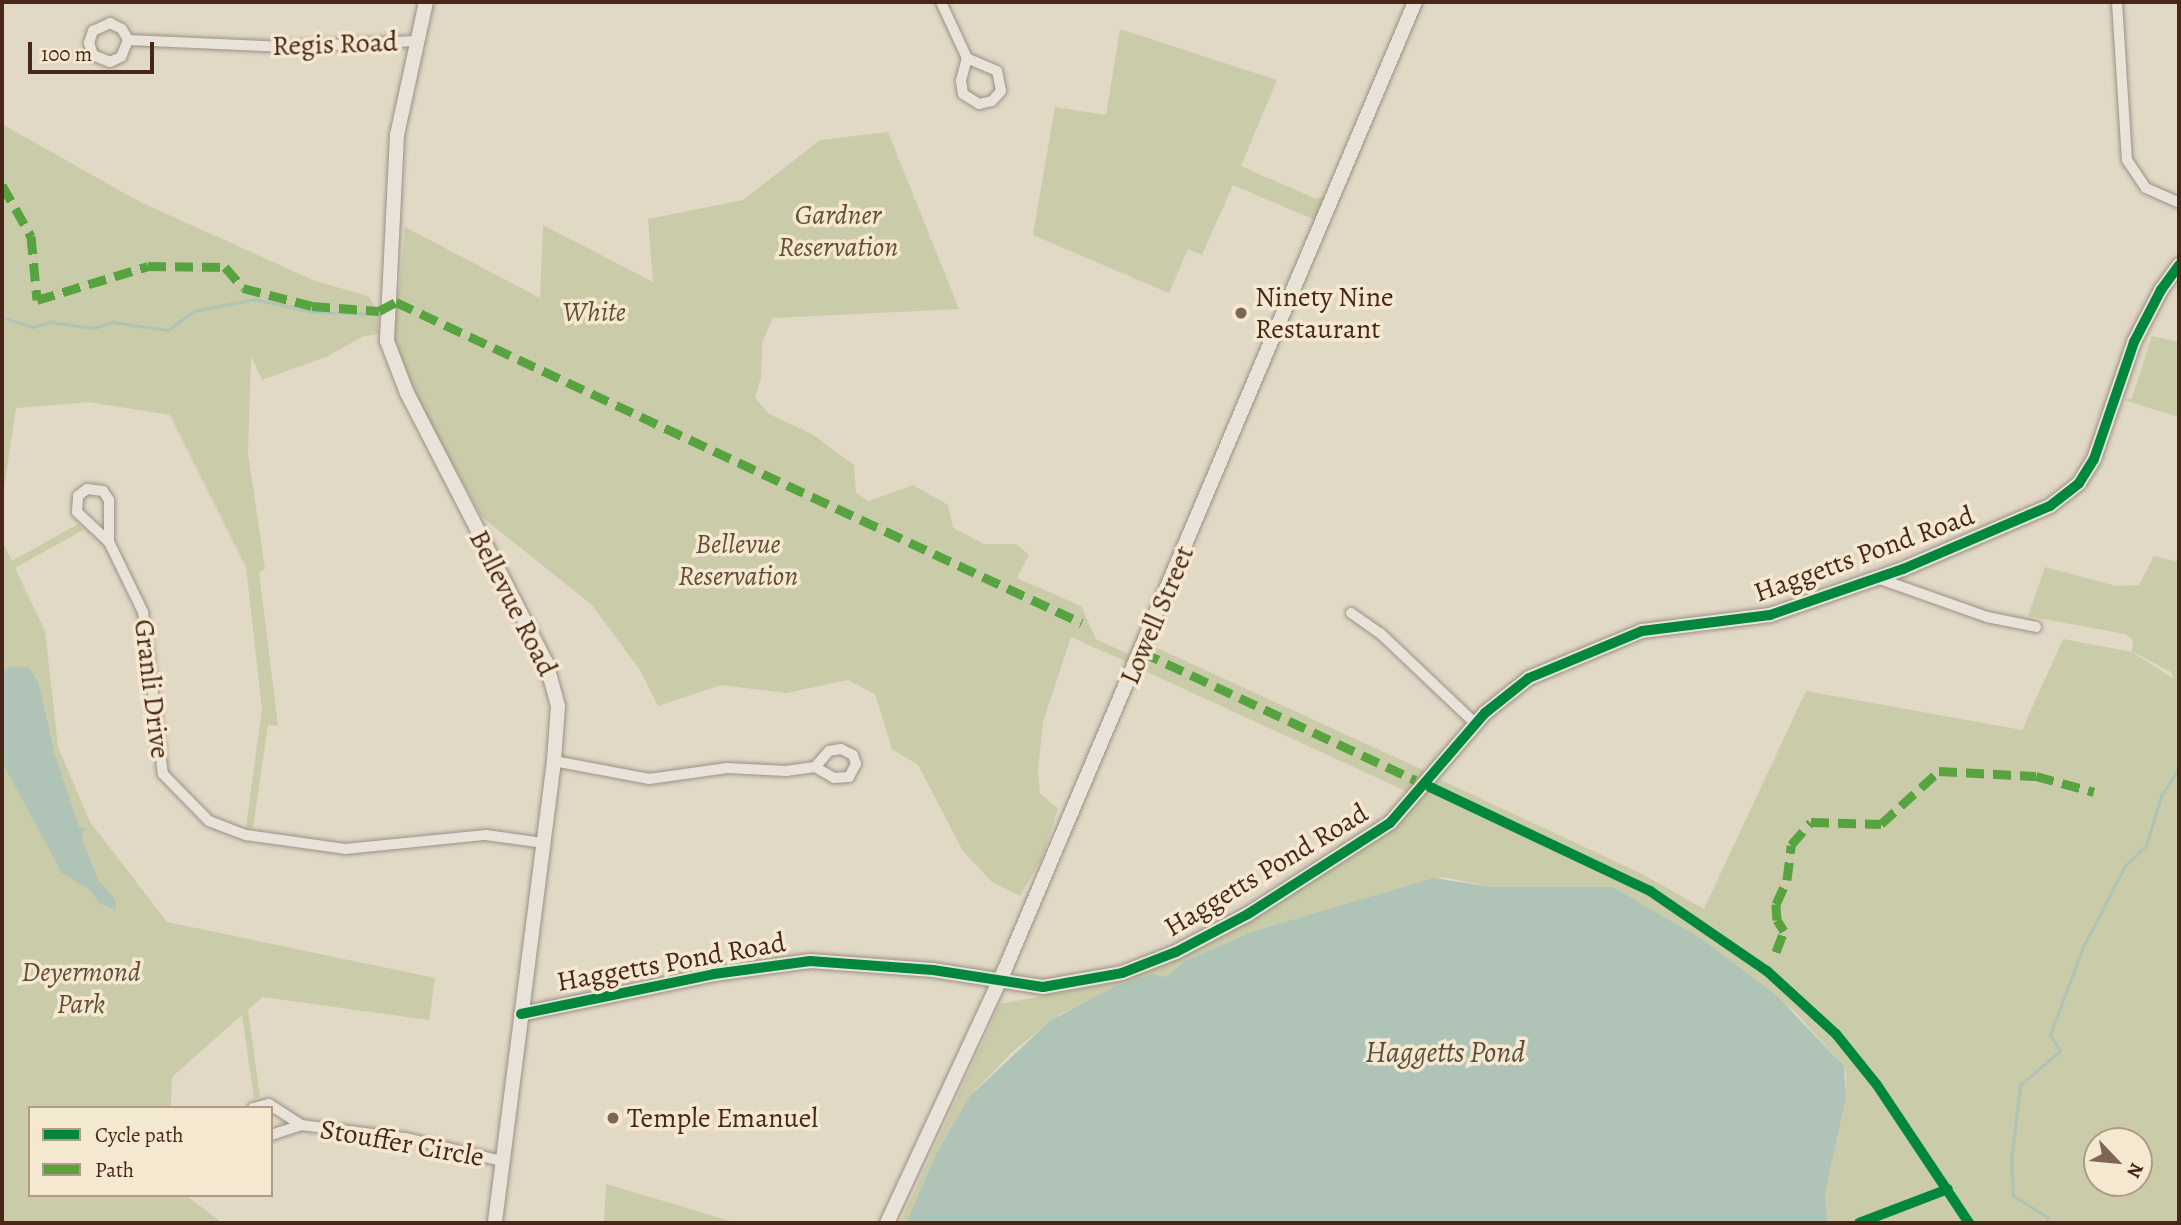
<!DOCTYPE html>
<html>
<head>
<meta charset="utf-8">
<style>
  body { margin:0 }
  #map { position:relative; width:2181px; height:1225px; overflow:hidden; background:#e1d8c5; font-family:Alegreya,serif }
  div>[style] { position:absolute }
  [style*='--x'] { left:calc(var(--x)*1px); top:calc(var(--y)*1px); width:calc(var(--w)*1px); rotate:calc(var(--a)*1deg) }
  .green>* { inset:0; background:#cacba8 }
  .water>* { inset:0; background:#afc4b6 }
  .stream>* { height:2.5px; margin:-1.25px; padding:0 1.25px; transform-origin:1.25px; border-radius:1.25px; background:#afc4b6 }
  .roads { filter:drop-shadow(0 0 2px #9b9185) drop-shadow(0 0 2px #9b9185) }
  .street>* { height:10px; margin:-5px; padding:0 5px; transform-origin:5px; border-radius:5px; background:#e8e2d9 }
  .secondary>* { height:14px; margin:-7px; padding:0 7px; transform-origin:7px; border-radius:7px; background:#e8e2d9 }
  .quiet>* { height:9px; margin-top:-4.5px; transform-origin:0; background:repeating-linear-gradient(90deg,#56a340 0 18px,transparent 0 27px) }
  .cycleway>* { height:10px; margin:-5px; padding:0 5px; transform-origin:5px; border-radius:5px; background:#00873e }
  .dots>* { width:19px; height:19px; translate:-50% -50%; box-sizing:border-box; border:4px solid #f4e8d1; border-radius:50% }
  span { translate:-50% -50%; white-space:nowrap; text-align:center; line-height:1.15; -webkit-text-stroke:7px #f4e8d1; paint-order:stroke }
  .street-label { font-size:28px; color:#492718 }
  .park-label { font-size:28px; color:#644d36; font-style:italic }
  .poi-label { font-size:28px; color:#492718 }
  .left { translate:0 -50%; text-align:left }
  .water-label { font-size:30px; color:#5d4c3e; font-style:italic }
  .frame { position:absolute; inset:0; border:4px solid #492718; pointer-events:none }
  .legend { position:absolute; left:28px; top:1106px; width:245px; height:91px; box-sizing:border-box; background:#f4e8d1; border:2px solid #b09b87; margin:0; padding:9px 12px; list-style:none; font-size:21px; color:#492718 }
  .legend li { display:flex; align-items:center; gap:14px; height:35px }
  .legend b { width:35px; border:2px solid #b09b87 }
  .north { position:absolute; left:2083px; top:1127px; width:70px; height:70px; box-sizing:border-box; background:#f4e8d1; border:2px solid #b09b87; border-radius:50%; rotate:116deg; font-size:19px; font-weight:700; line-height:28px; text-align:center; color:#492718 }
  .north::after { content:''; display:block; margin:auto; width:24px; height:32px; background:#7e6555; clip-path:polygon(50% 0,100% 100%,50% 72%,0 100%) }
  .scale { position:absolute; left:28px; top:42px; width:126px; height:32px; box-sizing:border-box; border:4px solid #492718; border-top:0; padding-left:9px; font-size:21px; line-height:24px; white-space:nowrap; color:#492718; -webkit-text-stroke:5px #f4e8d1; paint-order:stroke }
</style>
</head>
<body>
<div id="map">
  <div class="green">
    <div style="clip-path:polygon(1120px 29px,1277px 80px,1241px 166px,1316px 199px,1325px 196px,1315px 220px,1233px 185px,1202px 255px,1188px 249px,1169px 293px,1033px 235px,1055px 107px,1106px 115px)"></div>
    <div style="clip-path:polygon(2px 124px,138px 201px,315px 281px,368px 296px,378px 310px,379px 334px,364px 336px,326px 357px,262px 380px,251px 356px,248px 453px,265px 569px,259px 572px,278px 726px,268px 725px,253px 828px,246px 827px,262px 709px,246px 567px,170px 415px,89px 402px,16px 408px,2px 502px)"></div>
    <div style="clip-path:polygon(888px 132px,959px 309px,773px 318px,762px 343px,761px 377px,755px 398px,769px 414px,812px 434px,854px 465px,856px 493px,869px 501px,913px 485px,948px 505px,953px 528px,984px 544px,1016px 544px,1029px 555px,1017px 578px,1081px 606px,1096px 639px,1130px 655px,1127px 662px,1071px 637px,1043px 722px,1038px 770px,1040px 793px,1058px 809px,1042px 858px,1020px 896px,992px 882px,963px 851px,918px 765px,892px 749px,875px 694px,848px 680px,786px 693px,721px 685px,658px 706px,640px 670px,592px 605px,482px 517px,413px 392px,395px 341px,393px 306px,399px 292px,405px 227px,540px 298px,543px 225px,653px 282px,648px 219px,743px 200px,820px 140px)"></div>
    <div style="clip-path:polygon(2152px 336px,2179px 342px,2179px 417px,2124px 400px,2132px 398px)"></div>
    <div style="clip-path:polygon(78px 524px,83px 530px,15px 568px,45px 631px,58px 747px,90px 822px,167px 922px,435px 978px,429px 1020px,263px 997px,248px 1010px,260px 1097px,254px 1098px,242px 1015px,172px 1077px,171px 1108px,30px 1108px,30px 1195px,185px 1195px,223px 1223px,2px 1223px,2px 541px,12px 561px)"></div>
    <div style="clip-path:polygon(evenodd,2154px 556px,2179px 562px,2179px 1223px,1828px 1223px,1825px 1194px,1846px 1097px,1846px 1074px,1844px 1066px,1796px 1013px,1702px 939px,1613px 887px,1492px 887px,1443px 877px,1251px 932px,1185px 961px,1166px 977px,1145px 976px,1060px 1014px,1013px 1051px,969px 1097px,936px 1154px,906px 1223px,900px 1223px,1000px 1004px,1119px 982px,1191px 952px,1381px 838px,1439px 779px,1642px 874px,1704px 909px,1806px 691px,2022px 730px,2063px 639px,2132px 652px,2174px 679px,2171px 672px,2132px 651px,2133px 640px,2125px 634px,2028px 616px,2045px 567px,2116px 586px,2139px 585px,2154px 556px,2097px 1141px,2139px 1141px,2139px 1183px,2097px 1183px,2097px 1141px)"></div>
    <div style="clip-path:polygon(1155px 647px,1425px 771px,1408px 792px,1145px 671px)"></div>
    <div style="clip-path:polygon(606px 1184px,737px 1223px,604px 1223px)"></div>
  </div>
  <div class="water">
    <div style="clip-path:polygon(11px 666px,29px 668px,38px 681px,55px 755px,79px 827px,86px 828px,81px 836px,98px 880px,116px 900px,116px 910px,99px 903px,90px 890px,62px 873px,3px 764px,2px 672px)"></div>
    <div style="clip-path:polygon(1434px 878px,1492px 887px,1613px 887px,1702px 939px,1776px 995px,1844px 1066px,1846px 1097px,1825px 1194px,1828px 1223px,906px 1223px,936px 1154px,969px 1097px,1051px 1020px,1116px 986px,1151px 974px,1166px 977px,1185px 961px,1251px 932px)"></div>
  </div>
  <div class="stream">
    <div style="--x:2;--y:317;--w:33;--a:18"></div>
    <div style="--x:33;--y:327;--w:19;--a:-16"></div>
    <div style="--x:51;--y:322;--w:43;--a:7.9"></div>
    <div style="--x:94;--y:328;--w:20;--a:-18"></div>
    <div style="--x:113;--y:322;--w:56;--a:8.3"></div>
    <div style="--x:168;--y:330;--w:32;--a:-36"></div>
    <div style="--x:194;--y:311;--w:62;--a:-11.1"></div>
    <div style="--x:255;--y:299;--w:58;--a:12.8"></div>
    <div style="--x:312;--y:312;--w:72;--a:1.6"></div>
    <div style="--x:2045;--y:1223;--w:6;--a:-59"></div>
    <div style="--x:2048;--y:1218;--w:41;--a:-147.8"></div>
    <div style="--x:2013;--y:1196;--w:34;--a:-93"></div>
    <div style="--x:2011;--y:1162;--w:78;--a:-83.3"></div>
    <div style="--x:2020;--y:1085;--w:52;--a:-40.4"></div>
    <div style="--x:2060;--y:1051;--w:19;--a:-122"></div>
    <div style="--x:2050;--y:1035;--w:94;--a:-69.4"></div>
    <div style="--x:2083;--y:947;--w:91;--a:-62.6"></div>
    <div style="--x:2125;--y:866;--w:29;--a:-44"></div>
    <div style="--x:2146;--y:846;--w:52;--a:-73.3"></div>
    <div style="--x:2161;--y:796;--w:33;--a:-57"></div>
  </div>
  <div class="roads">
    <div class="street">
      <div style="--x:941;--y:2;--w:62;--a:65.1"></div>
      <div style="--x:967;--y:58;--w:24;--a:105"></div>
      <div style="--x:961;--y:81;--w:13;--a:81"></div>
      <div style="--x:963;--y:94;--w:19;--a:32"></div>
      <div style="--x:979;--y:104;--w:13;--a:-13"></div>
      <div style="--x:992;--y:101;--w:13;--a:-48"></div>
      <div style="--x:1001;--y:91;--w:20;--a:-101"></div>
      <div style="--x:997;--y:71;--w:33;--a:-157"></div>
      <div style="--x:2117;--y:2;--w:158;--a:86.4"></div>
      <div style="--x:2127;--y:160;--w:34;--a:56"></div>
      <div style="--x:2146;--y:188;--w:36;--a:24"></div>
      <div style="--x:128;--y:40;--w:18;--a:112"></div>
      <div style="--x:121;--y:57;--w:12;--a:156"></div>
      <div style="--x:110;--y:62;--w:18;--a:-158"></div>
      <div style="--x:93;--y:55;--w:13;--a:-108"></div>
      <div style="--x:89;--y:43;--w:13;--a:-72"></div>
      <div style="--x:93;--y:31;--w:19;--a:-25"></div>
      <div style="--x:110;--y:23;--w:13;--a:27"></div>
      <div style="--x:122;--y:29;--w:13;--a:61"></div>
      <div style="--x:128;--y:40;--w:158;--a:2.5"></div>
      <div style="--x:286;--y:47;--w:131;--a:-2.6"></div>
      <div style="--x:109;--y:542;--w:44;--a:-136.8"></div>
      <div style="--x:77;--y:512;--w:16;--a:-86"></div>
      <div style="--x:78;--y:496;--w:11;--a:-38"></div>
      <div style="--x:87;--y:489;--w:16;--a:7"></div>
      <div style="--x:103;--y:491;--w:11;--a:56"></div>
      <div style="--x:109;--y:500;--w:42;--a:90"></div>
      <div style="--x:109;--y:542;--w:78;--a:64.1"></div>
      <div style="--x:143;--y:612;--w:163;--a:83"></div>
      <div style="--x:163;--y:774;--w:66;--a:45.6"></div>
      <div style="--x:209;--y:821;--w:40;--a:21"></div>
      <div style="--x:246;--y:835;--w:100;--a:8"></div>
      <div style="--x:345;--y:849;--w:142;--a:-5.7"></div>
      <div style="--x:486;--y:835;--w:59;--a:7.9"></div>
      <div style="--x:1877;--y:578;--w:117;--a:19.5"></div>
      <div style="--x:1987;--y:617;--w:50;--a:11.5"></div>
      <div style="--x:1351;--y:613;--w:35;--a:35"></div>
      <div style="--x:1380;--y:633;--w:132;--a:43.5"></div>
      <div style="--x:554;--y:761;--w:97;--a:10.7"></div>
      <div style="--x:649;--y:779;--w:79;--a:-8"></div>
      <div style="--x:727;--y:768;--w:59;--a:2.9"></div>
      <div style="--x:786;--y:771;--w:29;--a:-8"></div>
      <div style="--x:815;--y:767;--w:22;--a:30"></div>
      <div style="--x:834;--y:778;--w:15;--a:-4"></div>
      <div style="--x:849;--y:777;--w:15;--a:-62"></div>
      <div style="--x:856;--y:764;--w:9;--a:-108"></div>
      <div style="--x:853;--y:755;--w:13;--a:-153"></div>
      <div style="--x:841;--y:749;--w:12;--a:171"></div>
      <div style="--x:829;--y:751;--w:21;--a:131"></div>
      <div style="--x:253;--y:1108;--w:16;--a:-14"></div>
      <div style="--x:269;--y:1104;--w:38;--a:33"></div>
      <div style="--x:271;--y:1135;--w:32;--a:-18"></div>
      <div style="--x:301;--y:1125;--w:106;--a:7.1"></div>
      <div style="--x:406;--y:1138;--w:99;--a:13.5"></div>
    </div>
    <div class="secondary">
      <div style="--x:426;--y:2;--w:136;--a:102.3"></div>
      <div style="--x:397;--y:135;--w:206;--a:92.8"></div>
      <div style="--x:387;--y:341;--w:56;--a:69"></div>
      <div style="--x:407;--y:393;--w:303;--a:62.7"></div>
      <div style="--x:546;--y:662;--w:46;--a:74.7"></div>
      <div style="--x:558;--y:706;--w:55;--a:94.2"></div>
      <div style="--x:554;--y:761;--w:466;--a:97.3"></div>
      <div style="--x:521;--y:1014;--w:197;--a:-11.7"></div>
      <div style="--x:714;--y:974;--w:97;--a:-7.7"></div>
      <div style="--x:810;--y:961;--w:123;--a:4.2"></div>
      <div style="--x:933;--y:970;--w:111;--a:8.8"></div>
      <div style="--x:1043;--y:987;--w:80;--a:-10"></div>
      <div style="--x:1122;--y:973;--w:58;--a:-21.3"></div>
      <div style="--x:1176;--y:952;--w:81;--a:-27.8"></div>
      <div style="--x:1248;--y:914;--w:169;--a:-32.7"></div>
      <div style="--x:1390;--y:823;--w:145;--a:-49.2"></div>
      <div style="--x:1485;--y:713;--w:56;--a:-38.5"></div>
      <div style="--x:1529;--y:678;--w:122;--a:-22.6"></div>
      <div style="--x:1642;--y:631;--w:129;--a:-7.1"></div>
      <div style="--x:1770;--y:615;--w:141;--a:-19.1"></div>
      <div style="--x:1903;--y:569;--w:160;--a:-23.2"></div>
      <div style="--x:2050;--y:506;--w:37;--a:-38"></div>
      <div style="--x:2079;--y:483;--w:28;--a:-58"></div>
      <div style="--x:2094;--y:459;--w:124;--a:-71.1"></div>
      <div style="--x:2134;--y:342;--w:59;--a:-62.6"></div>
      <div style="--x:2161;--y:290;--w:31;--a:-54"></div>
      <div style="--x:887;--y:1223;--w:280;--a:-65.1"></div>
      <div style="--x:1005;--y:969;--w:1050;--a:-67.02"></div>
    </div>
  </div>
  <div class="quiet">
    <div style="--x:2;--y:185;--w:59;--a:60.4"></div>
    <div style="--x:31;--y:236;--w:64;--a:84.6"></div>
    <div style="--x:37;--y:300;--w:116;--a:-17"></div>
    <div style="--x:148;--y:266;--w:77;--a:0.7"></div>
    <div style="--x:225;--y:267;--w:28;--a:49"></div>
    <div style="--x:243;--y:288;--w:71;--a:14.6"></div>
    <div style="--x:312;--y:306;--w:67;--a:4.3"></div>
    <div style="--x:379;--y:311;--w:19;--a:-28"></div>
    <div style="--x:396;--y:302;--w:757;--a:25.08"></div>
    <div style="--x:1142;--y:652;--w:302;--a:25.1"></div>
    <div style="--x:1776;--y:952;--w:22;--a:-69"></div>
    <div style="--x:1784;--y:931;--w:13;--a:-122"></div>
    <div style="--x:1777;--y:920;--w:16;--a:-94"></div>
    <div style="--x:1776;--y:904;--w:26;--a:-65"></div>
    <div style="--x:1787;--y:880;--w:35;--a:-83"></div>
    <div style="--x:1791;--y:845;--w:30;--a:-49"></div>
    <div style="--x:1811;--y:822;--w:70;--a:1.6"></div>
    <div style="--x:1881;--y:824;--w:79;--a:-42.4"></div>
    <div style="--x:1939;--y:771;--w:97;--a:3"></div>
    <div style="--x:2036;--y:776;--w:60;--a:15.4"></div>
  </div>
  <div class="cycleway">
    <div style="--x:1430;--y:787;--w:243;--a:25.3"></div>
    <div style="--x:1650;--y:891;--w:142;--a:34.4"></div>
    <div style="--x:1767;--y:971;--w:93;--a:42.4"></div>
    <div style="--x:1836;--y:1034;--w:65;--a:51.2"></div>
    <div style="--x:1877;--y:1085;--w:166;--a:56.3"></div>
    <div style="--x:521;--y:1014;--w:197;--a:-11.7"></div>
    <div style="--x:714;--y:974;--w:97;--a:-7.7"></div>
    <div style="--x:810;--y:961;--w:123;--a:4.2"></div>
    <div style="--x:933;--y:970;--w:111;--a:8.8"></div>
    <div style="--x:1043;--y:987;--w:80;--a:-10"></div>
    <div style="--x:1122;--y:973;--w:58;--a:-21.3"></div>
    <div style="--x:1176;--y:952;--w:81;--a:-27.8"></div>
    <div style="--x:1248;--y:914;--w:169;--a:-32.7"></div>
    <div style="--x:1390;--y:823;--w:145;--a:-49.2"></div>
    <div style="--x:1485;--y:713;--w:56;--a:-38.5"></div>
    <div style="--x:1529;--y:678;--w:122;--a:-22.6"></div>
    <div style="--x:1642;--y:631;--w:129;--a:-7.1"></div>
    <div style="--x:1770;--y:615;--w:141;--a:-19.1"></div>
    <div style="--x:1903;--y:569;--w:160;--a:-23.2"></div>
    <div style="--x:2050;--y:506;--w:37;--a:-38"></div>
    <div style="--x:2079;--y:483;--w:28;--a:-58"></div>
    <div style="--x:2094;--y:459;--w:124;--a:-71.1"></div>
    <div style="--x:2134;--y:342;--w:59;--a:-62.6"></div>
    <div style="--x:2161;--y:290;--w:31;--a:-54"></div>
    <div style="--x:1859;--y:1223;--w:95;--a:-20.9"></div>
  </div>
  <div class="dots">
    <div style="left:1241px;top:313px;background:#7e6555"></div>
    <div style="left:613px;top:1118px;background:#7e6555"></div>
  </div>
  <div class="street-label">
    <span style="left:335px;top:44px;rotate:-2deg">Regis Road</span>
    <span style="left:1864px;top:554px;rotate:-20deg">Haggetts Pond Road</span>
    <span style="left:513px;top:603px;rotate:63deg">Bellevue Road</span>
    <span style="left:1157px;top:615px;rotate:-67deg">Lowell Street</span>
    <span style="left:152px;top:689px;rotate:83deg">Granli Drive</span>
    <span style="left:1266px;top:870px;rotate:-31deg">Haggetts Pond Road</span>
    <span style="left:671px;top:962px;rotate:-10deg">Haggetts Pond Road</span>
    <span style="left:402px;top:1143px;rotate:10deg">Stouffer Circle</span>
  </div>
  <div class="park-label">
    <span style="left:838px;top:231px">Gardner<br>Reservation</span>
    <span style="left:594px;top:312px">White</span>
    <span style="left:738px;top:560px">Bellevue<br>Reservation</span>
    <span style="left:81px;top:988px">Deyermond<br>Park</span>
  </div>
  <div class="poi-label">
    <span class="left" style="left:1255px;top:313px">Ninety Nine<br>Restaurant</span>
    <span class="left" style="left:627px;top:1118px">Temple Emanuel</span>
  </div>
  <div class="water-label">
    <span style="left:1445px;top:1052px">Haggetts Pond</span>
  </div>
  <div class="frame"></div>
  <ul class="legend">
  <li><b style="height:9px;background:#00873e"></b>Cycle path</li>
  <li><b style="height:9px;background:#56a340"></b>Path</li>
  </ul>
  <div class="north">N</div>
  <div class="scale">100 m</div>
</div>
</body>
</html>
